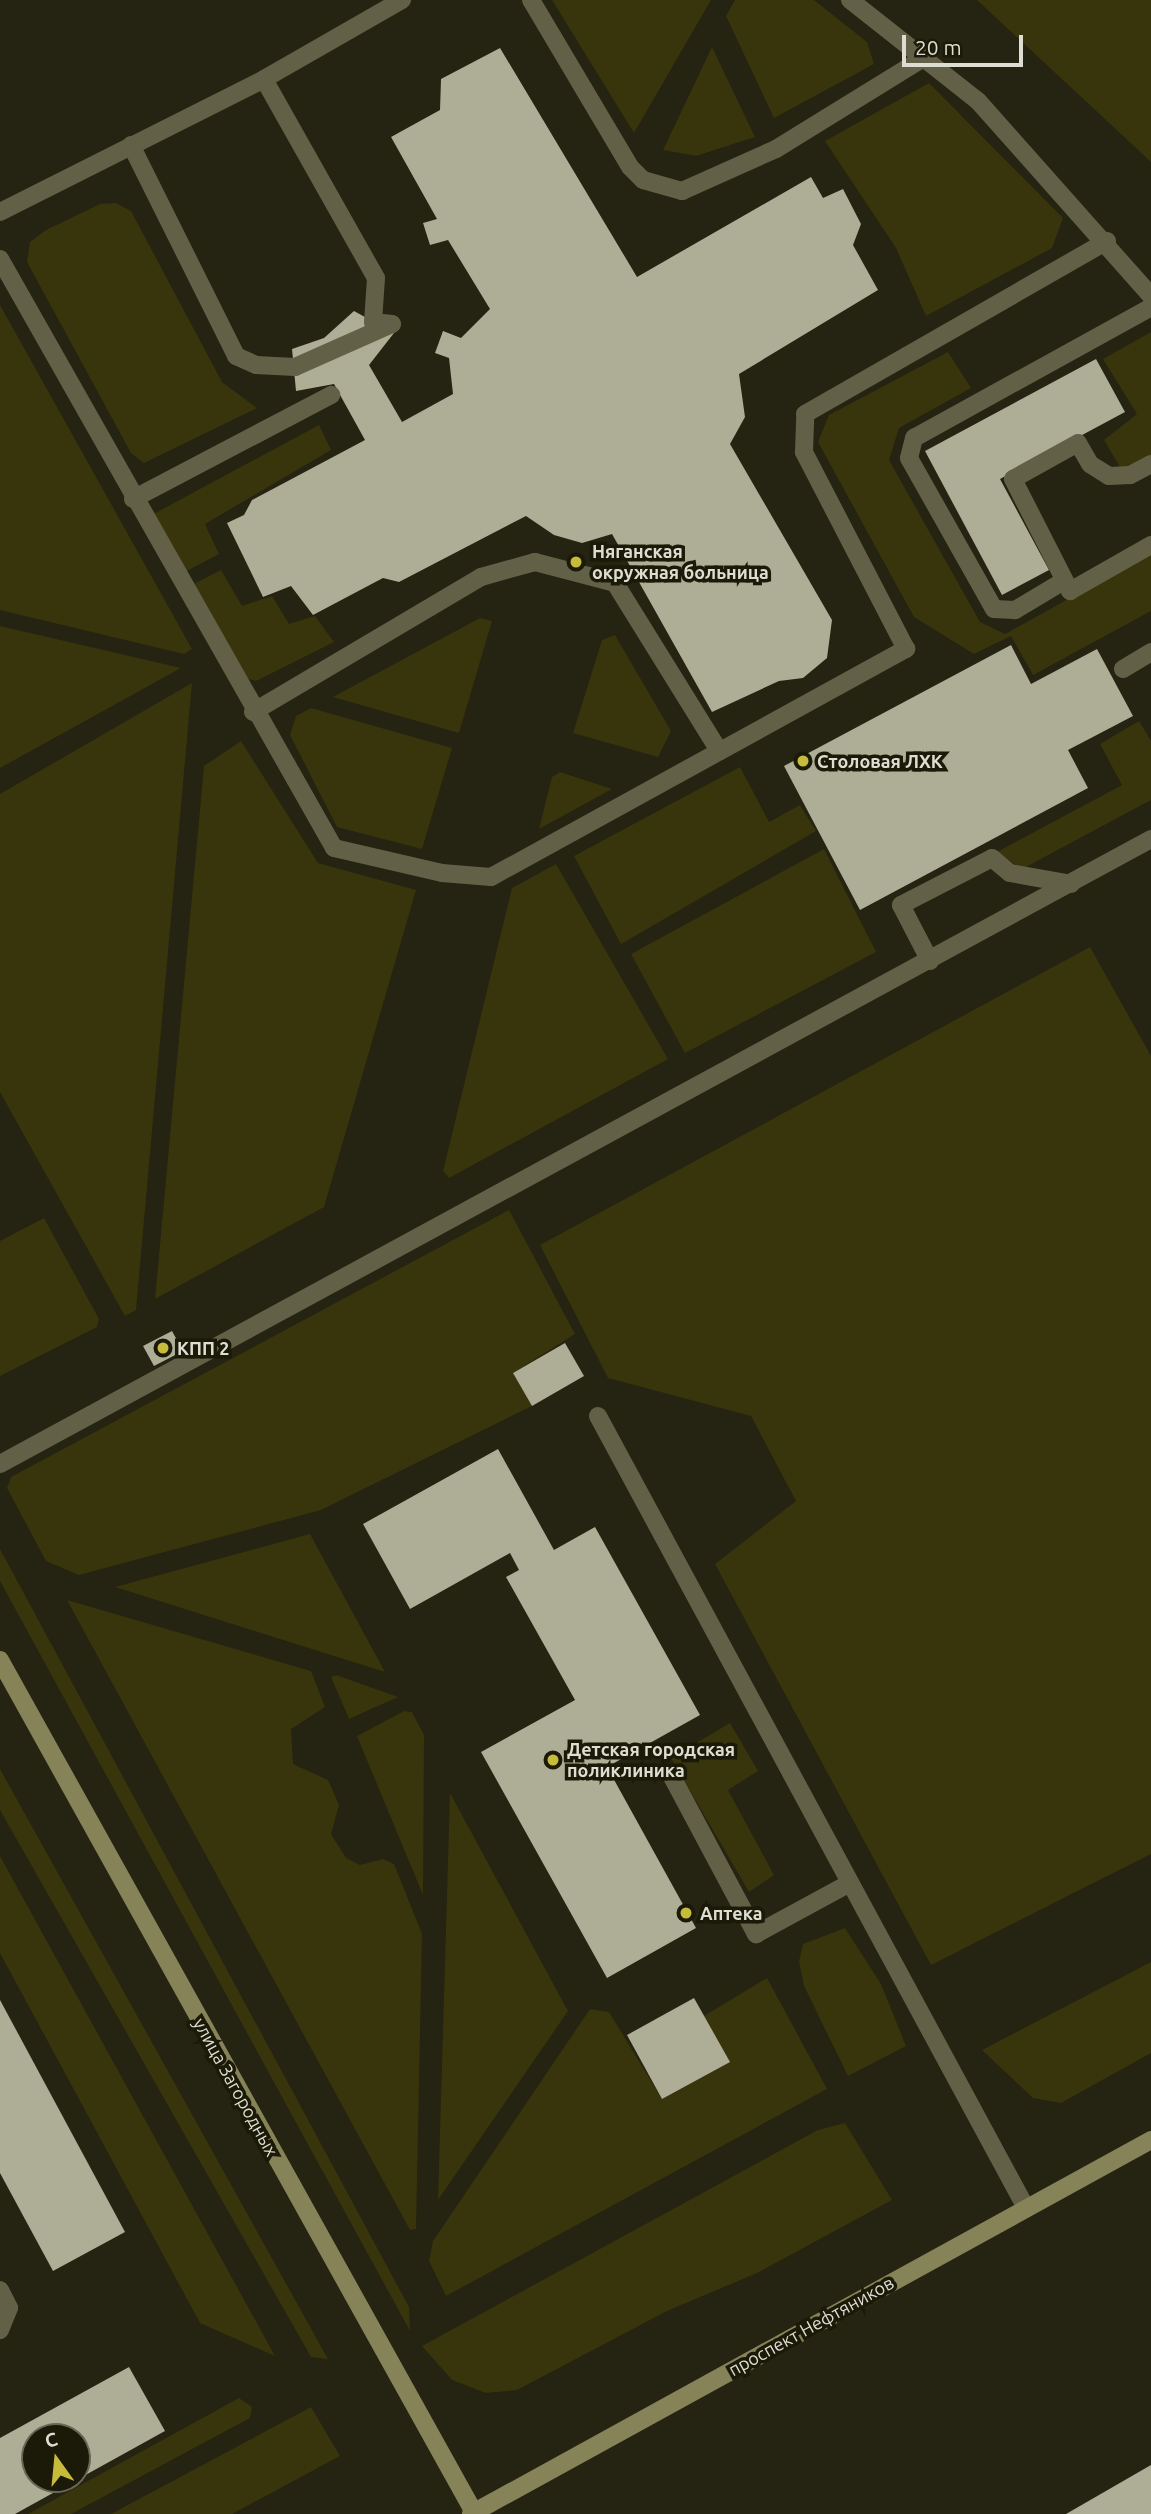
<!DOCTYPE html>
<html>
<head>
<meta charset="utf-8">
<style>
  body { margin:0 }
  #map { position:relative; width:1151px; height:2514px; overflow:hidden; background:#252311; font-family:Ubuntu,sans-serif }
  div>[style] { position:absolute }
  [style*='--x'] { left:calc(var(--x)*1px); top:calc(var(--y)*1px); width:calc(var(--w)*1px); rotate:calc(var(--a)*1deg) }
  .green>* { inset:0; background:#38340c }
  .building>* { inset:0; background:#aead96 }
  .lane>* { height:18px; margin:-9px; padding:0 9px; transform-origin:9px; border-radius:9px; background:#626046 }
  .secondary>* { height:18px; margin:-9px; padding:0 9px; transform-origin:9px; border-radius:9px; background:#878359 }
  .dots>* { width:19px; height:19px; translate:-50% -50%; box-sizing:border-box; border:4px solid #1b1a08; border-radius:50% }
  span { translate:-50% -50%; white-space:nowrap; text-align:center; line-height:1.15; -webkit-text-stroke:7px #1b1a08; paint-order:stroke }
  .poi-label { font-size:18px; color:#ddddd1; font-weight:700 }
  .left { translate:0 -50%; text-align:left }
  .street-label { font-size:18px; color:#ddddd1 }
  .north { position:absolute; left:21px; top:2423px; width:70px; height:70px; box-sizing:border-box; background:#1b1a08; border:2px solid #696858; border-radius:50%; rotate:345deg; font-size:19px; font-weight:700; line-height:28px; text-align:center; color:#ddddd1 }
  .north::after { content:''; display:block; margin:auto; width:24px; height:32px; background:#c7bb3c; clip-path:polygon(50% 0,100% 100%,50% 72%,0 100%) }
  .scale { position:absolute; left:902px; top:35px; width:121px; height:32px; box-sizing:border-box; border:4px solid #ddddd1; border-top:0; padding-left:9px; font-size:21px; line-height:24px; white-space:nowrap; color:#ddddd1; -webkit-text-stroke:5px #1b1a08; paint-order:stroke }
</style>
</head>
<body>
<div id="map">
  <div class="green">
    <div style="clip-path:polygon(552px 0,711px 0,634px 133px)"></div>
    <div style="clip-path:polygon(735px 0,814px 0,867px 42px,874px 64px,774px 118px,726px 16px)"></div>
    <div style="clip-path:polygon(977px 0,1151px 0,1151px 162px)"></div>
    <div style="clip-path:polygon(712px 47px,755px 137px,696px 156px,663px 150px)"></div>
    <div style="clip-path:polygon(929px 83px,1063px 218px,1052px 248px,926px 316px,896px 248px,825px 141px)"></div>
    <div style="clip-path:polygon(116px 203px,131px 211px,222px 382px,257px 408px,144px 463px,131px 453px,27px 262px,30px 242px,46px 230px,100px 204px)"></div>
    <div style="clip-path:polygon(0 305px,192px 649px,184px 654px,0 610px)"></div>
    <div style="clip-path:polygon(1151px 332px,1151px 459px,1124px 474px,1104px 440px,1137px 414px,1103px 359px)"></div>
    <div style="clip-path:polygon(948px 352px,971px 388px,899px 428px,889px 460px,980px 622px,1005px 634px,1151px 553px,1151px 611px,1033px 675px,1011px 636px,974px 654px,914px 617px,818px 442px,829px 415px)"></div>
    <div style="clip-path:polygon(319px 425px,331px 450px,205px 524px,219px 554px,181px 574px,146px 518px)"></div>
    <div style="clip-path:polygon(221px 570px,242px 606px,272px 596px,289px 624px,315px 616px,334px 642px,256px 681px,238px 676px,188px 587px)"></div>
    <div style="clip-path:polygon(480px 618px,492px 621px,459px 733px,333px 697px)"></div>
    <div style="clip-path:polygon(0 626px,181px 668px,0 768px)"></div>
    <div style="clip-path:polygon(615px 635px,671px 731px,658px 757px,573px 733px,602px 640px)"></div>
    <div style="clip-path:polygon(192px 683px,136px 1310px,125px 1316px,0 1092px,0 794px)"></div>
    <div style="clip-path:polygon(311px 708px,452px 748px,422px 849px,337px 827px,290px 735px,296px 716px)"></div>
    <div style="clip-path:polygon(1139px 721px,1151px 741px,1151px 800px,1022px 869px,997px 852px,1122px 785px,1100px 744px)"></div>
    <div style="clip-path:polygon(241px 741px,318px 863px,416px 890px,324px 1207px,155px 1299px,204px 766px)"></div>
    <div style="clip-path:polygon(740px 767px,769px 822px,800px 805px,816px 831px,621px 944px,574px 856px)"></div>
    <div style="clip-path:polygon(560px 772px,612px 789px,539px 829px,552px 777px)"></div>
    <div style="clip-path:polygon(824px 849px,876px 952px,685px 1053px,631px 954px)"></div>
    <div style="clip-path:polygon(556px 864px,668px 1059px,449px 1178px,443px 1171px,512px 888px)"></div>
    <div style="clip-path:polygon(1090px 947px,1151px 1056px,1151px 1854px,931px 1965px,715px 1564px,796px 1501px,751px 1416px,608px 1378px,540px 1245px)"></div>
    <div style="clip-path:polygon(509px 1210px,575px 1334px,513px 1373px,532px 1406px,321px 1510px,79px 1575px,46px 1561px,7px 1488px,11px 1477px)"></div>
    <div style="clip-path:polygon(44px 1218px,99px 1319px,97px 1327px,0 1376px,0 1241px)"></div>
    <div style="clip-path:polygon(310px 1534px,385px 1672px,115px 1587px)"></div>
    <div style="clip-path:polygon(0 1549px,409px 2307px,410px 2331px,0 1581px)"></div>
    <div style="clip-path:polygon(67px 1600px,311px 1671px,325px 1707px,291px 1729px,293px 1764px,328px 1780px,339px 1805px,331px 1834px,346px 1858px,360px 1865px,383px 1859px,394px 1864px,422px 1934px,416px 2229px,410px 2230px)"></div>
    <div style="clip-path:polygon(336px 1675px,398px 1697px,349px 1719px,331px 1677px)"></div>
    <div style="clip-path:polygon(404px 1711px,412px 1712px,424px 1735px,423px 1895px,357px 1736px)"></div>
    <div style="clip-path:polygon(730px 1723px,758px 1771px,728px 1790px,774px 1875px,749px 1892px,671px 1758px)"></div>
    <div style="clip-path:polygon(0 1769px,328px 2359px,311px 2357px,0 1810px)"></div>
    <div style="clip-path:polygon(450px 1793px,568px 2011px,438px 2200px)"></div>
    <div style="clip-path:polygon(0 1856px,275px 2356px,200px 2323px,0 1953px)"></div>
    <div style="clip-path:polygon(845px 1928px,881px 1984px,906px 2046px,848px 2076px,804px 1986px,799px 1961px,803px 1944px)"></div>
    <div style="clip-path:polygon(1151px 1962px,1151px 2053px,1061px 2103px,1033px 2098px,982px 2050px)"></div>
    <div style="clip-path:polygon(767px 1978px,827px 2089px,446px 2296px,429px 2261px,433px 2241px,590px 2009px,609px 2012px,662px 2099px,729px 2062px,704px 2016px)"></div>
    <div style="clip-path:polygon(845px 2123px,892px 2200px,757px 2273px,667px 2311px,517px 2390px,486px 2393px,452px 2380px,422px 2346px,818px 2130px)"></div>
    <div style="clip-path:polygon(239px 2398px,252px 2407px,250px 2418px,71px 2514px,28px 2514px)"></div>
    <div style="clip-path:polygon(311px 2407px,340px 2456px,232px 2514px,111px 2514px)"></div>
  </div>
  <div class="building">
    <div style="clip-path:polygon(500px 48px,637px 277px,811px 177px,823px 198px,843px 189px,861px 224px,853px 245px,878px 290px,739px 374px,745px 417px,730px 444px,832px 620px,827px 658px,803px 678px,779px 681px,712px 712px,612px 534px,582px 543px,554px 535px,526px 516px,399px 582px,383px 578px,313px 615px,291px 586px,263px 597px,227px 523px,244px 515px,252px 500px,365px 440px,334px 384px,296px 391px,292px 349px,324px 338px,354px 311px,394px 333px,369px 365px,402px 422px,453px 394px,449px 358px,435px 353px,443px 331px,461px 338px,490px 309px,448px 240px,430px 245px,423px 223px,437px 219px,391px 137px,440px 110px,441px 79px)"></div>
    <div style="clip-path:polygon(1096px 359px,1125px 412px,1000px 479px,1049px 570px,1002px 595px,925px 451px)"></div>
    <div style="clip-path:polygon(1011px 645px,1031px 684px,1097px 649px,1133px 716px,1068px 750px,1088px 788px,860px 910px,784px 766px)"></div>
    <div style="clip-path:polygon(172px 1331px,183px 1351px,154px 1366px,143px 1346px)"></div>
    <div style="clip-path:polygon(565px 1343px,584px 1376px,532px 1406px,513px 1373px)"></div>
    <div style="clip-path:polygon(498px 1449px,554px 1550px,595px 1527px,700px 1715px,607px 1767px,696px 1928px,607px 1978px,481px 1752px,575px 1700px,506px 1577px,519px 1570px,510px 1553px,410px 1609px,363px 1524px)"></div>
    <div style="clip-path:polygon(694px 1998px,730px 2062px,662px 2099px,627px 2035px)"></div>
    <div style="clip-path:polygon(0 2000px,125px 2232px,53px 2271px,0 2173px)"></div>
    <div style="clip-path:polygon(evenodd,129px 2367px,165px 2431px,15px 2514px,0 2514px,0 2438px,129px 2367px,35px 2437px,77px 2437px,77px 2479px,35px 2479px,35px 2437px)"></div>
    <div style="clip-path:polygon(1151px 2465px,1151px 2514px,1066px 2514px)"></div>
  </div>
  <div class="lane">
    <div style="--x:531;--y:0;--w:194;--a:59.3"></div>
    <div style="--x:630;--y:167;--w:18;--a:45"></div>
    <div style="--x:643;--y:180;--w:41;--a:15.8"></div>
    <div style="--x:682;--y:191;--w:103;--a:-24.1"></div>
    <div style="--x:776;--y:149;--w:175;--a:-31.7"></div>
    <div style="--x:850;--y:0;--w:163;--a:38.3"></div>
    <div style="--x:978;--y:101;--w:261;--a:48.4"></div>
    <div style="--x:131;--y:145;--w:236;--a:63.5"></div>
    <div style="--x:236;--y:356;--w:22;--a:24"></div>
    <div style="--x:256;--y:365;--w:39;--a:3"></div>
    <div style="--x:295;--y:367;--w:106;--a:-23.9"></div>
    <div style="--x:392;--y:324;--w:19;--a:-174"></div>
    <div style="--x:373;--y:322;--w:44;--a:-86.1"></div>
    <div style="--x:376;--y:278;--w:228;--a:-119.4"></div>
    <div style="--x:0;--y:212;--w:296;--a:-26.7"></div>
    <div style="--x:264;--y:79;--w:159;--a:-29.8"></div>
    <div style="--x:0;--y:259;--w:677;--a:60.44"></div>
    <div style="--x:334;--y:848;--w:111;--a:13"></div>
    <div style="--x:442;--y:873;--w:49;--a:4.7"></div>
    <div style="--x:491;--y:877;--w:474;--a:-28.8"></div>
    <div style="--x:906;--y:649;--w:222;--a:-117.4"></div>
    <div style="--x:804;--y:452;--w:38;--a:-88"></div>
    <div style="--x:805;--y:414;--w:348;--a:-29.8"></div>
    <div style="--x:1151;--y:464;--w:24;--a:152"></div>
    <div style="--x:1130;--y:475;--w:21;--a:177"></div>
    <div style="--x:1109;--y:476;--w:22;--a:-148"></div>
    <div style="--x:1090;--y:464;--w:24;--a:-120"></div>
    <div style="--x:1078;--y:443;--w:74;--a:151"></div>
    <div style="--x:1013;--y:479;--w:126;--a:63"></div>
    <div style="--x:1070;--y:591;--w:93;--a:-29.6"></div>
    <div style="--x:133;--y:499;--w:224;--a:-27.7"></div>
    <div style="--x:1062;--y:582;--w:55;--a:149.2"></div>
    <div style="--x:1015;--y:610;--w:21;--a:-177"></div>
    <div style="--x:994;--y:609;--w:173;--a:-119.4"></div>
    <div style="--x:909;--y:458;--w:21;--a:-76"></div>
    <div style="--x:914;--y:438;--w:271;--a:-28.9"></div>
    <div style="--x:1123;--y:669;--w:33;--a:-31"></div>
    <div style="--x:253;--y:712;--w:265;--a:-30.6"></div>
    <div style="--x:481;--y:577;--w:56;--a:-15.5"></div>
    <div style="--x:535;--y:562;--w:83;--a:14.7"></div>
    <div style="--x:615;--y:583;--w:198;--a:58.2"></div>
    <div style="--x:930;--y:961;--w:63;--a:-117.4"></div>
    <div style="--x:901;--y:905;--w:102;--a:-27.3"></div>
    <div style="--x:992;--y:858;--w:23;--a:40"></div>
    <div style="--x:1010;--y:873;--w:62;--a:10.2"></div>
    <div style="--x:598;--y:1416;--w:900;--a:61.61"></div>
    <div style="--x:0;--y:1464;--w:1310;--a:-28.5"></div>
    <div style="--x:670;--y:1773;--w:183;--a:61.9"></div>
    <div style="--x:756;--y:1934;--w:105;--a:-28.5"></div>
    <div style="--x:0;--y:2290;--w:20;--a:63"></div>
    <div style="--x:9;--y:2308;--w:24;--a:112"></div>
  </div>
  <div class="secondary">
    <div style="--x:0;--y:1660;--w:977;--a:60.92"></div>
    <div style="--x:471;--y:2514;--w:776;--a:-28.81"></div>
  </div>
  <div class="dots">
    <div style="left:576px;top:562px;background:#c7bb3c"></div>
    <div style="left:803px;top:761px;background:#c7bb3c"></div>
    <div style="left:163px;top:1348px;background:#c7bb3c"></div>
    <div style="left:553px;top:1760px;background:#c7bb3c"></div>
    <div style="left:686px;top:1913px;background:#c7bb3c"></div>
  </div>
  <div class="poi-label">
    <span class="left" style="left:592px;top:562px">Няганская<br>окружная больница</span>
    <span class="left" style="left:817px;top:761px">Столовая ЛХК</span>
    <span class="left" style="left:177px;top:1348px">КПП 2</span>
    <span class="left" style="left:567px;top:1760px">Детская городская<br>поликлиника</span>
    <span class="left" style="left:700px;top:1913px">Аптека</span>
  </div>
  <div class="street-label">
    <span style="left:236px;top:2087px;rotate:61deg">улица Загородных</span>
    <span style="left:811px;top:2326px;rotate:-29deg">проспект Нефтяников</span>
  </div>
  <div class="north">С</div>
  <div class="scale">20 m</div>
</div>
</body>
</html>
